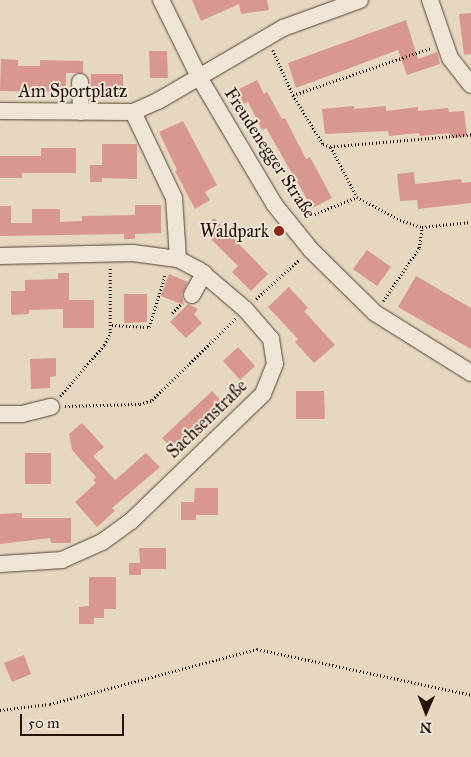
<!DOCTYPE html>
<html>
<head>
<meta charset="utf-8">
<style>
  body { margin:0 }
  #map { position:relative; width:471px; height:757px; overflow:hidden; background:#e6d7c0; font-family:"IM FELL Great Primer",serif }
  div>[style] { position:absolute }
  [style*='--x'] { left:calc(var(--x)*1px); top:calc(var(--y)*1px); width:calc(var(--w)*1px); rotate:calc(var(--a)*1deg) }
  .building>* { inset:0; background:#d9988f }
  .path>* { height:2.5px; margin-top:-1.25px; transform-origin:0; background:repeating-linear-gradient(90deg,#241309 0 1px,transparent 0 3.5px) }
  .roads { filter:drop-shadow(0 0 1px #544437) drop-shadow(0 0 1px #544437) }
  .minor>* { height:16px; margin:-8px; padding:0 8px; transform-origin:8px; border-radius:8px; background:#efe5d6 }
  .dots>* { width:14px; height:14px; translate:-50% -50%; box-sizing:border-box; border:2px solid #efe5d6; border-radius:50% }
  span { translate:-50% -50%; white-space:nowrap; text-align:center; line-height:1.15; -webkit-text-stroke:4px #efe5d6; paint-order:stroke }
  .street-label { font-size:18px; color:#241309 }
  .poi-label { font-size:18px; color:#241309 }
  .right { translate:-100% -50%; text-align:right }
  .north { position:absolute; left:401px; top:687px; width:50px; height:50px; -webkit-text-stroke:4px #efe5d6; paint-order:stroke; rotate:181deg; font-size:14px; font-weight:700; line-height:20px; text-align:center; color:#241309 }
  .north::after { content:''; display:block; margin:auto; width:18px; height:22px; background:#241309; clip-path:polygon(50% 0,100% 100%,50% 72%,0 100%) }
  .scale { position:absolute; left:20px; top:714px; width:104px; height:22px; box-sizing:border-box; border:2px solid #241309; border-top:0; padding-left:6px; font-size:15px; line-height:18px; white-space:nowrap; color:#241309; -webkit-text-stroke:4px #efe5d6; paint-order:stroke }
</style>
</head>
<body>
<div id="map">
  <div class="building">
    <div style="clip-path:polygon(192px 0,267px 0,269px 10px,241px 14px,239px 4px,201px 21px)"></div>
    <div style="clip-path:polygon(471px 13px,471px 54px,464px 55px,459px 14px)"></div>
    <div style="clip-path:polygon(406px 20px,418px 59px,437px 52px,440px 64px,407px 75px,398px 50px,296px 88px,288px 63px)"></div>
    <div style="clip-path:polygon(149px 51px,167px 51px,168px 78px,150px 78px)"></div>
    <div style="clip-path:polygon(1px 59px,18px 60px,18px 66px,40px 66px,40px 60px,83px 61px,83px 73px,66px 73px,66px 92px,0 91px)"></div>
    <div style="clip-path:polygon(91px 74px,123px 74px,123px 93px,91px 93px)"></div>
    <div style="clip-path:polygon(257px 80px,264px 94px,267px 92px,282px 119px,285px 118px,306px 159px,310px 157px,332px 198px,312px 208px,266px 128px,262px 130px,248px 102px,244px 104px,237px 90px)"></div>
    <div style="clip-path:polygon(354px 106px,354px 109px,386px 106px,386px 111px,418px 107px,418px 111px,448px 108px,449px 112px,464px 111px,467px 136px,451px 138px,450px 133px,420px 136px,419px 133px,389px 136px,388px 131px,325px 134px,322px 109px)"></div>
    <div style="clip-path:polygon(183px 121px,217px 185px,205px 192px,210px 200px,195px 209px,175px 171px,177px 170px,159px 132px)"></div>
    <div style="clip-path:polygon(102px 144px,137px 144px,137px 179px,102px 178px,102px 182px,90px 182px,90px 165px,102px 165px)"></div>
    <div style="clip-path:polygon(41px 148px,76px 148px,76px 173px,22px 173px,22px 178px,0 178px,0 156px,41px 156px)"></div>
    <div style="clip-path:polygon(414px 172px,415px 184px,461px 179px,462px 183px,471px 182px,471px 203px,418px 209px,417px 200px,400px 201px,397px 174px)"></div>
    <div style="clip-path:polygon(135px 205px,161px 205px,161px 233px,135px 234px,135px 239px,124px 239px,124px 234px,0 236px,0 206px,11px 206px,11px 223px,32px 223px,32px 209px,60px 209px,60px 222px,82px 221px,82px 216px,135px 215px)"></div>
    <div style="clip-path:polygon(214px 218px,268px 274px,251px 291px,232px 272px,238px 266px,202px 230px)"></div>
    <div style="clip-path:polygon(367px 250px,391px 267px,377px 286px,353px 269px)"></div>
    <div style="clip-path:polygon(58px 273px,69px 273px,69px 300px,94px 300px,94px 328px,63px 328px,63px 309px,29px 310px,29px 314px,11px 315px,11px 291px,25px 291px,25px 280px,58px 279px)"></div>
    <div style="clip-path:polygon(169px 274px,188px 282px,182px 295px,184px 305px,161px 296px)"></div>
    <div style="clip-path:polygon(416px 276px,471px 308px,471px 349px,398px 307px)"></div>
    <div style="clip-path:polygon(289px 287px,308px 308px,304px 311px,335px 345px,314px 363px,295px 342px,298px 339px,268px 307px)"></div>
    <div style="clip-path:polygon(124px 294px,147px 294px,147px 322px,124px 323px)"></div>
    <div style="clip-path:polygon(188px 304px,198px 309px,194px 314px,202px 323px,186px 338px,170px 322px)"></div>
    <div style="clip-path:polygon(238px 347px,255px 366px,240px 380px,223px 361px)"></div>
    <div style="clip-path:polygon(56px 358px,56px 376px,50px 377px,50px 388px,31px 389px,30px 359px)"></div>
    <div style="clip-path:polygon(212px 391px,227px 407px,176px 453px,162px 438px)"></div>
    <div style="clip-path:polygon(296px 391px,324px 391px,325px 419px,296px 419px)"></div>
    <div style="clip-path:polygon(82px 423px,104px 447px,93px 456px,115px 480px,146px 453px,160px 467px,112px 508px,115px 511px,97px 527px,75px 502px,96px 483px,93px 480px,96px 477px,72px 450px,69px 434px)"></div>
    <div style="clip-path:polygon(25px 453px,51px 453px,51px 484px,25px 484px)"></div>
    <div style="clip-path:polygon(195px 488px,218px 488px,218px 515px,196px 515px,196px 520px,181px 520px,181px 502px,194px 502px)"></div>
    <div style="clip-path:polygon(22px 513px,22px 518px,71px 518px,71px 543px,51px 543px,50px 538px,0 544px,0 514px)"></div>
    <div style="clip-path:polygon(139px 548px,166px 548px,166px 569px,141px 569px,141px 575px,129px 575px,129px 563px,140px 563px)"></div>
    <div style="clip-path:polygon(89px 577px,116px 577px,116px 609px,104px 609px,104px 618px,94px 618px,94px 624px,79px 624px,79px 607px,89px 606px)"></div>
    <div style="clip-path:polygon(24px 655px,31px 674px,12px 682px,4px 663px)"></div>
  </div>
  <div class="path">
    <div style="--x:273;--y:50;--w:49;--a:66"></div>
    <div style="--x:293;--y:95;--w:57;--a:58.5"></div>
    <div style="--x:323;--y:144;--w:9;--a:21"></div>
    <div style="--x:293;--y:95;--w:146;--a:-18.8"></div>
    <div style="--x:471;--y:135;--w:141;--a:175.1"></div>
    <div style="--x:331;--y:147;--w:56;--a:62.5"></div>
    <div style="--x:357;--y:197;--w:49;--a:28.1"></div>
    <div style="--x:400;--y:220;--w:23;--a:18"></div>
    <div style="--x:422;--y:227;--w:49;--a:-5.8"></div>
    <div style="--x:305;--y:218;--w:56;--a:-22"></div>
    <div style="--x:256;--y:299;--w:59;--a:-42.3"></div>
    <div style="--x:383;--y:301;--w:64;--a:-55.8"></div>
    <div style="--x:419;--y:248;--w:21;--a:-82"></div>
    <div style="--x:172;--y:313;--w:13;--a:-45"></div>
    <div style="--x:112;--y:325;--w:37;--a:3"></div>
    <div style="--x:149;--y:327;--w:54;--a:-72.9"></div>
    <div style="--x:60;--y:396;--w:67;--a:-49.2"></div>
    <div style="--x:104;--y:345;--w:13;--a:-63"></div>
    <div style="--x:110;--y:333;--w:66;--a:-90"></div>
    <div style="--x:65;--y:406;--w:75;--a:-1.5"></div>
    <div style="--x:140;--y:404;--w:13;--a:-18"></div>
    <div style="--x:152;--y:400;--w:117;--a:-44.3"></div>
    <div style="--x:0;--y:710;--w:50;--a:-6.8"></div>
    <div style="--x:50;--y:704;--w:214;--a:-14.9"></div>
    <div style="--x:257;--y:649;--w:219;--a:12.1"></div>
  </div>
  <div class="roads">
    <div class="minor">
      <div style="--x:161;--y:0;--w:86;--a:63.7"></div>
      <div style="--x:199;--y:77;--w:147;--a:59.4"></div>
      <div style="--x:274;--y:204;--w:59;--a:51.2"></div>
      <div style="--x:311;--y:250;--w:90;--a:44.5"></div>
      <div style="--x:375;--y:313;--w:113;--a:32"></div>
      <div style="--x:430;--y:0;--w:61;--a:71"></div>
      <div style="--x:450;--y:58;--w:34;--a:52"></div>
      <div style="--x:80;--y:82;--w:30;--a:88"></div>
      <div style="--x:0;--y:111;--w:133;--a:0.4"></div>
      <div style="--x:133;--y:112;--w:27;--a:-24"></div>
      <div style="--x:158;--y:101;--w:145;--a:-30.3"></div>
      <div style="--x:283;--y:28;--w:82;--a:-20"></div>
      <div style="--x:133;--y:112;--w:95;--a:64.5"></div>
      <div style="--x:174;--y:198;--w:61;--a:86.2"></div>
      <div style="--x:0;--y:256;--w:133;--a:-1.3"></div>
      <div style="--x:133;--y:253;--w:45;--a:7.6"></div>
      <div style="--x:178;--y:259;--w:24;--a:28"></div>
      <div style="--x:199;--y:270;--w:60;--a:40.3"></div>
      <div style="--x:245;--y:309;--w:40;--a:49"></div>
      <div style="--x:271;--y:339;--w:25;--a:81"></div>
      <div style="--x:275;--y:364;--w:32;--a:112"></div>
      <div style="--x:263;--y:394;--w:183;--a:136.1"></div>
      <div style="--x:131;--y:521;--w:36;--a:144"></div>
      <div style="--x:102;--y:542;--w:44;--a:155.8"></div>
      <div style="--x:62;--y:560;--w:62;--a:176.3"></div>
      <div style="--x:192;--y:295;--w:25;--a:-61"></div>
      <div style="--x:0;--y:414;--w:22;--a:0"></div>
      <div style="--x:22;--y:414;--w:30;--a:-14"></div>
    </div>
  </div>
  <div class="dots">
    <div style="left:279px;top:231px;background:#8f2418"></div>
  </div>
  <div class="street-label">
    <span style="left:73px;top:91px">Am Sportplatz</span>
    <span style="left:270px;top:153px;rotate:57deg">Freudenegger Straße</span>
    <span style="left:207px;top:419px;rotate:-44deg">Sachsenstraße</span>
  </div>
  <div class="poi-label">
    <span class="right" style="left:269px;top:231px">Waldpark</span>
  </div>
  <div class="north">N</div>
  <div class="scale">50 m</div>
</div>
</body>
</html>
